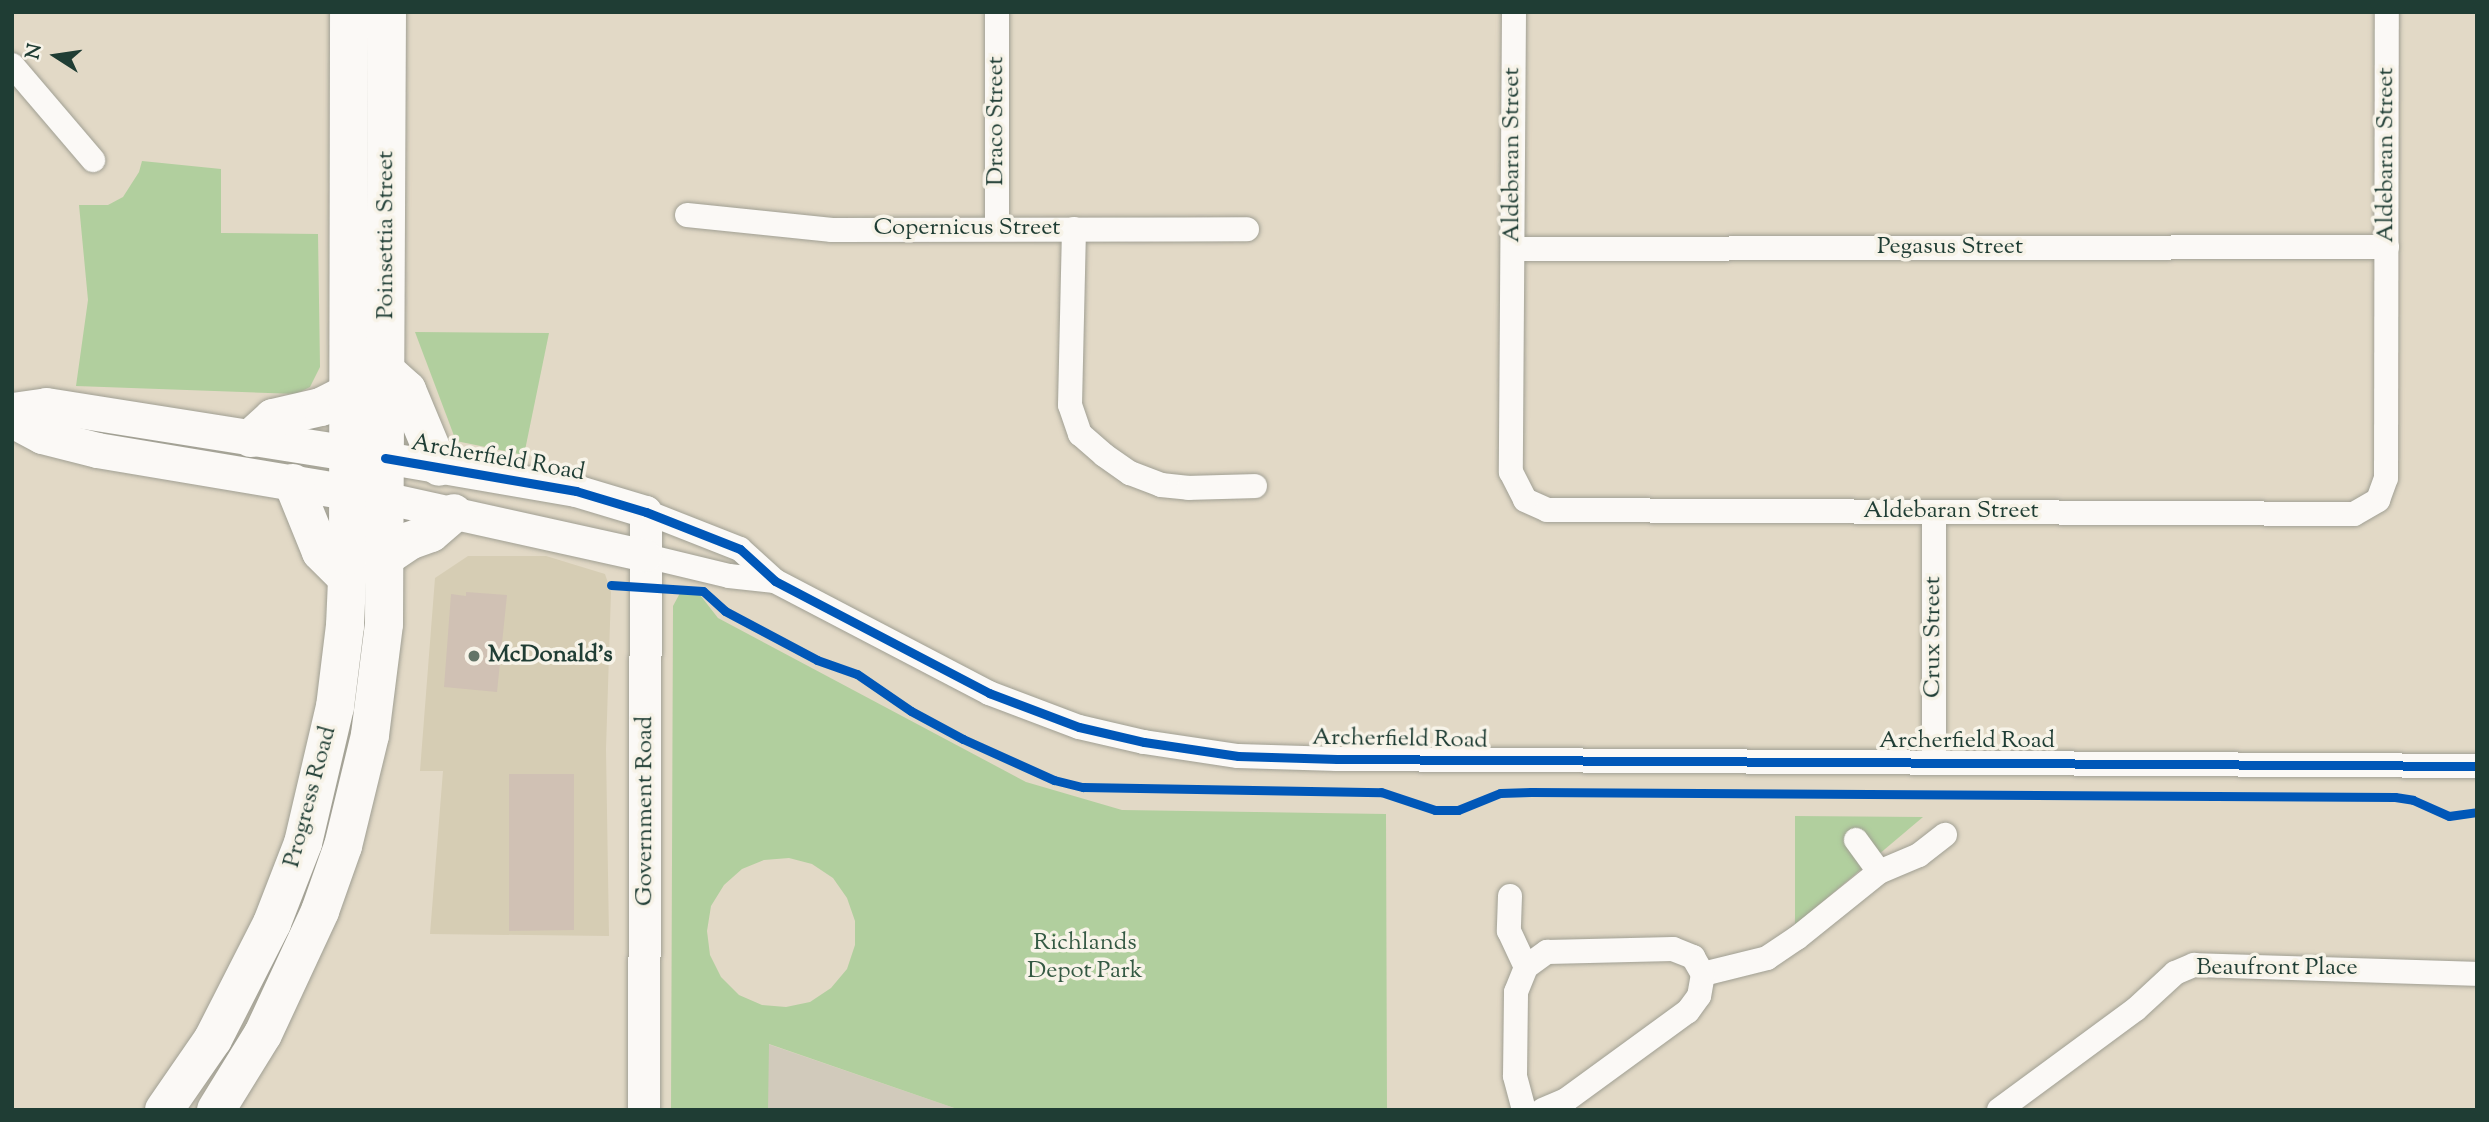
<!DOCTYPE html>
<html>
<head>
<meta charset="utf-8">
<style>
  body { margin:0 }
  #map { position:relative; width:2489px; height:1122px; overflow:hidden; background:#e2d9c6; font-family:"Sorts Mill Goudy",serif }
  div>[style] { position:absolute }
  [style*='--x'] { left:calc(var(--x)*1px); top:calc(var(--y)*1px); width:calc(var(--w)*1px); rotate:calc(var(--a)*1deg) }
  .built>* { inset:0; background:#d6cdb4 }
  .industrial>* { inset:0; background:#d1cabb }
  .green>* { inset:0; background:#b1cf9e }
  .building>* { inset:0; background:#d0c1b4 }
  .roads { filter:drop-shadow(0 0 2px #a09f93) drop-shadow(0 0 2px #a09f93) }
  .minor>* { height:24px; margin:-12px; padding:0 12px; transform-origin:12px; border-radius:12px; background:#fbf9f6 }
  .tertiary>* { height:32px; margin:-16px; padding:0 16px; transform-origin:16px; border-radius:16px; background:#fbf9f6 }
  .secondary>* { height:35px; margin:-17.5px; padding:0 17.5px; transform-origin:17.5px; border-radius:17.5px; background:#fbf9f6 }
  .primary>* { height:38px; margin:-19px; padding:0 19px; transform-origin:19px; border-radius:19px; background:#fbf9f6 }
  .cycleway>* { height:9px; margin:-4.5px; padding:0 4.5px; transform-origin:4.5px; border-radius:4.5px; background:#0057b8 }
  .dots>* { width:19px; height:19px; translate:-50% -50%; box-sizing:border-box; border:4px solid #f7f3e8; border-radius:50% }
  span { translate:-50% -50%; white-space:nowrap; text-align:center; line-height:1.15; -webkit-text-stroke:7px #f7f3e8; paint-order:stroke }
  .street-label { font-size:24px; color:#1f3d34 }
  .poi-label { font-size:24px; color:#1f3d34; font-weight:700 }
  .left { translate:0 -50%; text-align:left }
  .park-label { font-size:24px; color:#345943 }
  .frame { position:absolute; inset:0; border:14px solid #1f3d34; pointer-events:none }
  .north { position:absolute; left:21px; top:21px; width:70px; height:70px; -webkit-text-stroke:5px #f7f3e8; paint-order:stroke; rotate:282deg; font-size:19px; font-weight:700; line-height:28px; text-align:center; color:#1f3d34 }
  .north::after { content:''; display:block; margin:auto; width:24px; height:32px; background:#1f3d34; clip-path:polygon(50% 0,100% 100%,50% 72%,0 100%) }
</style>
</head>
<body>
<div id="map">
  <div class="built">
    <div style="clip-path:polygon(468px 556px,546px 556px,605px 574px,611px 592px,606px 749px,609px 936px,430px 934px,443px 771px,420px 771px,435px 578px)"></div>
  </div>
  <div class="industrial">
    <div style="clip-path:polygon(768px 1044px,960px 1110px,768px 1110px)"></div>
  </div>
  <div class="green">
    <div style="clip-path:polygon(142px 161px,221px 169px,221px 233px,318px 234px,320px 367px,310px 387px,296px 394px,76px 386px,88px 300px,79px 205px,108px 205px,123px 197px,139px 172px)"></div>
    <div style="clip-path:polygon(415px 332px,549px 333px,524px 455px,456px 441px)"></div>
    <div style="clip-path:polygon(evenodd,697px 591px,718px 618px,1026px 782px,1122px 810px,1386px 814px,1387px 1110px,960px 1110px,769px 1044px,768px 1110px,671px 1110px,673px 606px,680px 593px,697px 591px,789px 858px,812px 864px,833px 878px,847px 898px,855px 921px,855px 945px,847px 969px,831px 988px,810px 1002px,786px 1007px,762px 1005px,739px 995px,721px 977px,710px 955px,707px 931px,711px 906px,724px 885px,742px 869px,764px 860px,789px 858px)"></div>
    <div style="clip-path:polygon(1795px 816px,1923px 817px,1795px 925px)"></div>
  </div>
  <div class="building">
    <div style="clip-path:polygon(466px 592px,507px 595px,497px 692px,444px 687px,451px 594px,466px 596px)"></div>
    <div style="clip-path:polygon(509px 774px,574px 774px,574px 930px,509px 931px)"></div>
  </div>
  <div class="roads">
    <div class="minor">
      <div style="--x:1514;--y:12;--w:460;--a:90.4"></div>
      <div style="--x:1511;--y:472;--w:31;--a:63"></div>
      <div style="--x:1525;--y:500;--w:24;--a:24"></div>
      <div style="--x:1547;--y:510;--w:807;--a:0.28"></div>
      <div style="--x:2354;--y:514;--w:28;--a:-30"></div>
      <div style="--x:2378;--y:500;--w:23;--a:-70"></div>
      <div style="--x:2386;--y:478;--w:466;--a:-89.9"></div>
      <div style="--x:12;--y:65;--w:125;--a:49.5"></div>
      <div style="--x:687;--y:215;--w:146;--a:5.9"></div>
      <div style="--x:832;--y:230;--w:415;--a:-0.1"></div>
      <div style="--x:997;--y:229;--w:217;--a:-90"></div>
      <div style="--x:1074;--y:229;--w:176;--a:91.3"></div>
      <div style="--x:1070;--y:405;--w:31;--a:71"></div>
      <div style="--x:1080;--y:434;--w:32;--a:41"></div>
      <div style="--x:1104;--y:455;--w:32;--a:35"></div>
      <div style="--x:1130;--y:473;--w:33;--a:21"></div>
      <div style="--x:1161;--y:485;--w:28;--a:6"></div>
      <div style="--x:1189;--y:488;--w:66;--a:-1.7"></div>
      <div style="--x:1513;--y:249;--w:874;--a:-0.13"></div>
      <div style="--x:646;--y:512;--w:101;--a:21.5"></div>
      <div style="--x:740;--y:549;--w:47;--a:42.4"></div>
      <div style="--x:775;--y:581;--w:242;--a:27.6"></div>
      <div style="--x:989;--y:693;--w:96;--a:20.7"></div>
      <div style="--x:1079;--y:727;--w:67;--a:13"></div>
      <div style="--x:1144;--y:742;--w:95;--a:8.5"></div>
      <div style="--x:1238;--y:756;--w:99;--a:1.7"></div>
      <div style="--x:1337;--y:759;--w:1140;--a:0.35"></div>
      <div style="--x:1934;--y:512;--w:249;--a:90"></div>
      <div style="--x:646;--y:556;--w:85;--a:13.5"></div>
      <div style="--x:729;--y:576;--w:46;--a:6.2"></div>
      <div style="--x:1856;--y:840;--w:39;--a:54"></div>
      <div style="--x:1510;--y:896;--w:35;--a:92"></div>
      <div style="--x:1509;--y:931;--w:40;--a:65"></div>
      <div style="--x:1703;--y:974;--w:66;--a:-14"></div>
      <div style="--x:1767;--y:958;--w:36;--a:-34"></div>
      <div style="--x:1797;--y:938;--w:105;--a:-38.8"></div>
      <div style="--x:1879;--y:872;--w:43;--a:-23"></div>
      <div style="--x:1919;--y:855;--w:33;--a:-38"></div>
      <div style="--x:1524;--y:1110;--w:35;--a:-105"></div>
      <div style="--x:1515;--y:1076;--w:84;--a:-89.3"></div>
      <div style="--x:1516;--y:992;--w:27;--a:-68"></div>
      <div style="--x:1526;--y:967;--w:26;--a:-36"></div>
      <div style="--x:1547;--y:952;--w:126;--a:-1.4"></div>
      <div style="--x:1673;--y:949;--w:22;--a:22"></div>
      <div style="--x:1693;--y:957;--w:20;--a:60"></div>
      <div style="--x:1703;--y:974;--w:22;--a:100"></div>
      <div style="--x:1699;--y:996;--w:19;--a:126"></div>
      <div style="--x:1688;--y:1011;--w:151;--a:143.9"></div>
      <div style="--x:1566;--y:1100;--w:25;--a:157"></div>
      <div style="--x:1999;--y:1110;--w:170;--a:-36.4"></div>
      <div style="--x:2136;--y:1009;--w:53;--a:-42.7"></div>
      <div style="--x:2175;--y:973;--w:21;--a:-23"></div>
      <div style="--x:2194;--y:965;--w:283;--a:1.8"></div>
    </div>
    <div class="tertiary">
      <div style="--x:385;--y:458;--w:194;--a:9.8"></div>
      <div style="--x:576;--y:491;--w:73;--a:16.7"></div>
      <div style="--x:646;--y:512;--w:598;--a:90.19"></div>
      <div style="--x:384;--y:498;--w:268;--a:12.5"></div>
    </div>
    <div class="secondary">
      <div style="--x:12;--y:410;--w:34;--a:-8"></div>
      <div style="--x:46;--y:405;--w:333;--a:9"></div>
      <div style="--x:12;--y:420;--w:34;--a:28"></div>
      <div style="--x:42;--y:436;--w:57;--a:14.3"></div>
      <div style="--x:97;--y:450;--w:284;--a:9.5"></div>
    </div>
    <div class="primary">
      <div style="--x:387;--y:372;--w:27;--a:42"></div>
      <div style="--x:407;--y:390;--w:83;--a:67.4"></div>
      <div style="--x:251;--y:438;--w:30;--a:-42"></div>
      <div style="--x:273;--y:418;--w:49;--a:-12.9"></div>
      <div style="--x:321;--y:407;--w:31;--a:-27"></div>
      <div style="--x:293;--y:483;--w:74;--a:67.9"></div>
      <div style="--x:321;--y:552;--w:37;--a:45"></div>
      <div style="--x:384;--y:558;--w:30;--a:-34"></div>
      <div style="--x:409;--y:541;--w:23;--a:-20"></div>
      <div style="--x:431;--y:533;--w:30;--a:-41"></div>
      <div style="--x:164;--y:1110;--w:86;--a:-55.4"></div>
      <div style="--x:213;--y:1039;--w:130;--a:-63"></div>
      <div style="--x:272;--y:923;--w:86;--a:-68.8"></div>
      <div style="--x:303;--y:843;--w:140;--a:-76.8"></div>
      <div style="--x:335;--y:707;--w:82;--a:-83"></div>
      <div style="--x:345;--y:626;--w:70;--a:-87.5"></div>
      <div style="--x:348;--y:556;--w:544;--a:-89.89"></div>
      <div style="--x:216;--y:1110;--w:89;--a:-58.3"></div>
      <div style="--x:263;--y:1034;--w:136;--a:-65.1"></div>
      <div style="--x:320;--y:911;--w:69;--a:-70.5"></div>
      <div style="--x:343;--y:846;--w:114;--a:-76.3"></div>
      <div style="--x:370;--y:735;--w:112;--a:-82.8"></div>
      <div style="--x:384;--y:624;--w:612;--a:-89.72"></div>
    </div>
  </div>
  <div class="cycleway">
    <div style="--x:385;--y:458;--w:194;--a:9.8"></div>
    <div style="--x:576;--y:491;--w:73;--a:16.7"></div>
    <div style="--x:646;--y:512;--w:101;--a:21.5"></div>
    <div style="--x:740;--y:549;--w:47;--a:42.4"></div>
    <div style="--x:775;--y:581;--w:242;--a:27.6"></div>
    <div style="--x:989;--y:693;--w:96;--a:20.7"></div>
    <div style="--x:1079;--y:727;--w:67;--a:13"></div>
    <div style="--x:1144;--y:742;--w:95;--a:8.5"></div>
    <div style="--x:1238;--y:756;--w:99;--a:1.7"></div>
    <div style="--x:1337;--y:759;--w:1140;--a:0.35"></div>
    <div style="--x:611;--y:585;--w:92;--a:3.7"></div>
    <div style="--x:703;--y:591;--w:30;--a:42"></div>
    <div style="--x:725;--y:611;--w:104;--a:28"></div>
    <div style="--x:817;--y:660;--w:42;--a:19.3"></div>
    <div style="--x:857;--y:674;--w:65;--a:34.4"></div>
    <div style="--x:911;--y:711;--w:59;--a:28.3"></div>
    <div style="--x:963;--y:739;--w:100;--a:24.3"></div>
    <div style="--x:1054;--y:780;--w:30;--a:14"></div>
    <div style="--x:1083;--y:787;--w:298;--a:1"></div>
    <div style="--x:1381;--y:792;--w:57;--a:18.4"></div>
    <div style="--x:1435;--y:810;--w:23;--a:0"></div>
    <div style="--x:1458;--y:810;--w:45;--a:-22"></div>
    <div style="--x:1500;--y:793;--w:31;--a:-2"></div>
    <div style="--x:1531;--y:792;--w:864;--a:0.33"></div>
    <div style="--x:2395;--y:797;--w:18;--a:9"></div>
    <div style="--x:2413;--y:800;--w:39;--a:24"></div>
    <div style="--x:2449;--y:816;--w:28;--a:-8"></div>
  </div>
  <div class="dots">
    <div style="left:474px;top:656px;background:#637467"></div>
  </div>
  <div class="street-label">
    <span style="left:997px;top:121px;rotate:-90deg">Draco Street</span>
    <span style="left:1513px;top:155px;rotate:-90deg">Aldebaran Street</span>
    <span style="left:2387px;top:155px;rotate:-90deg">Aldebaran Street</span>
    <span style="left:967px;top:229px">Copernicus Street</span>
    <span style="left:387px;top:235px;rotate:-90deg">Poinsettia Street</span>
    <span style="left:1950px;top:248px">Pegasus Street</span>
    <span style="left:498px;top:459px;rotate:10deg">Archerfield Road</span>
    <span style="left:1951px;top:512px">Aldebaran Street</span>
    <span style="left:1934px;top:637px;rotate:-90deg">Crux Street</span>
    <span style="left:1400px;top:740px;rotate:1deg">Archerfield Road</span>
    <span style="left:1967px;top:742px">Archerfield Road</span>
    <span style="left:311px;top:797px;rotate:-75deg">Progress Road</span>
    <span style="left:646px;top:811px;rotate:-90deg">Government Road</span>
    <span style="left:2277px;top:969px">Beaufront Place</span>
  </div>
  <div class="poi-label">
    <span class="left" style="left:488px;top:656px">McDonald's</span>
  </div>
  <div class="park-label">
    <span style="left:1085px;top:958px">Richlands<br>Depot Park</span>
  </div>
  <div class="frame"></div>
  <div class="north">N</div>
</div>
</body>
</html>
